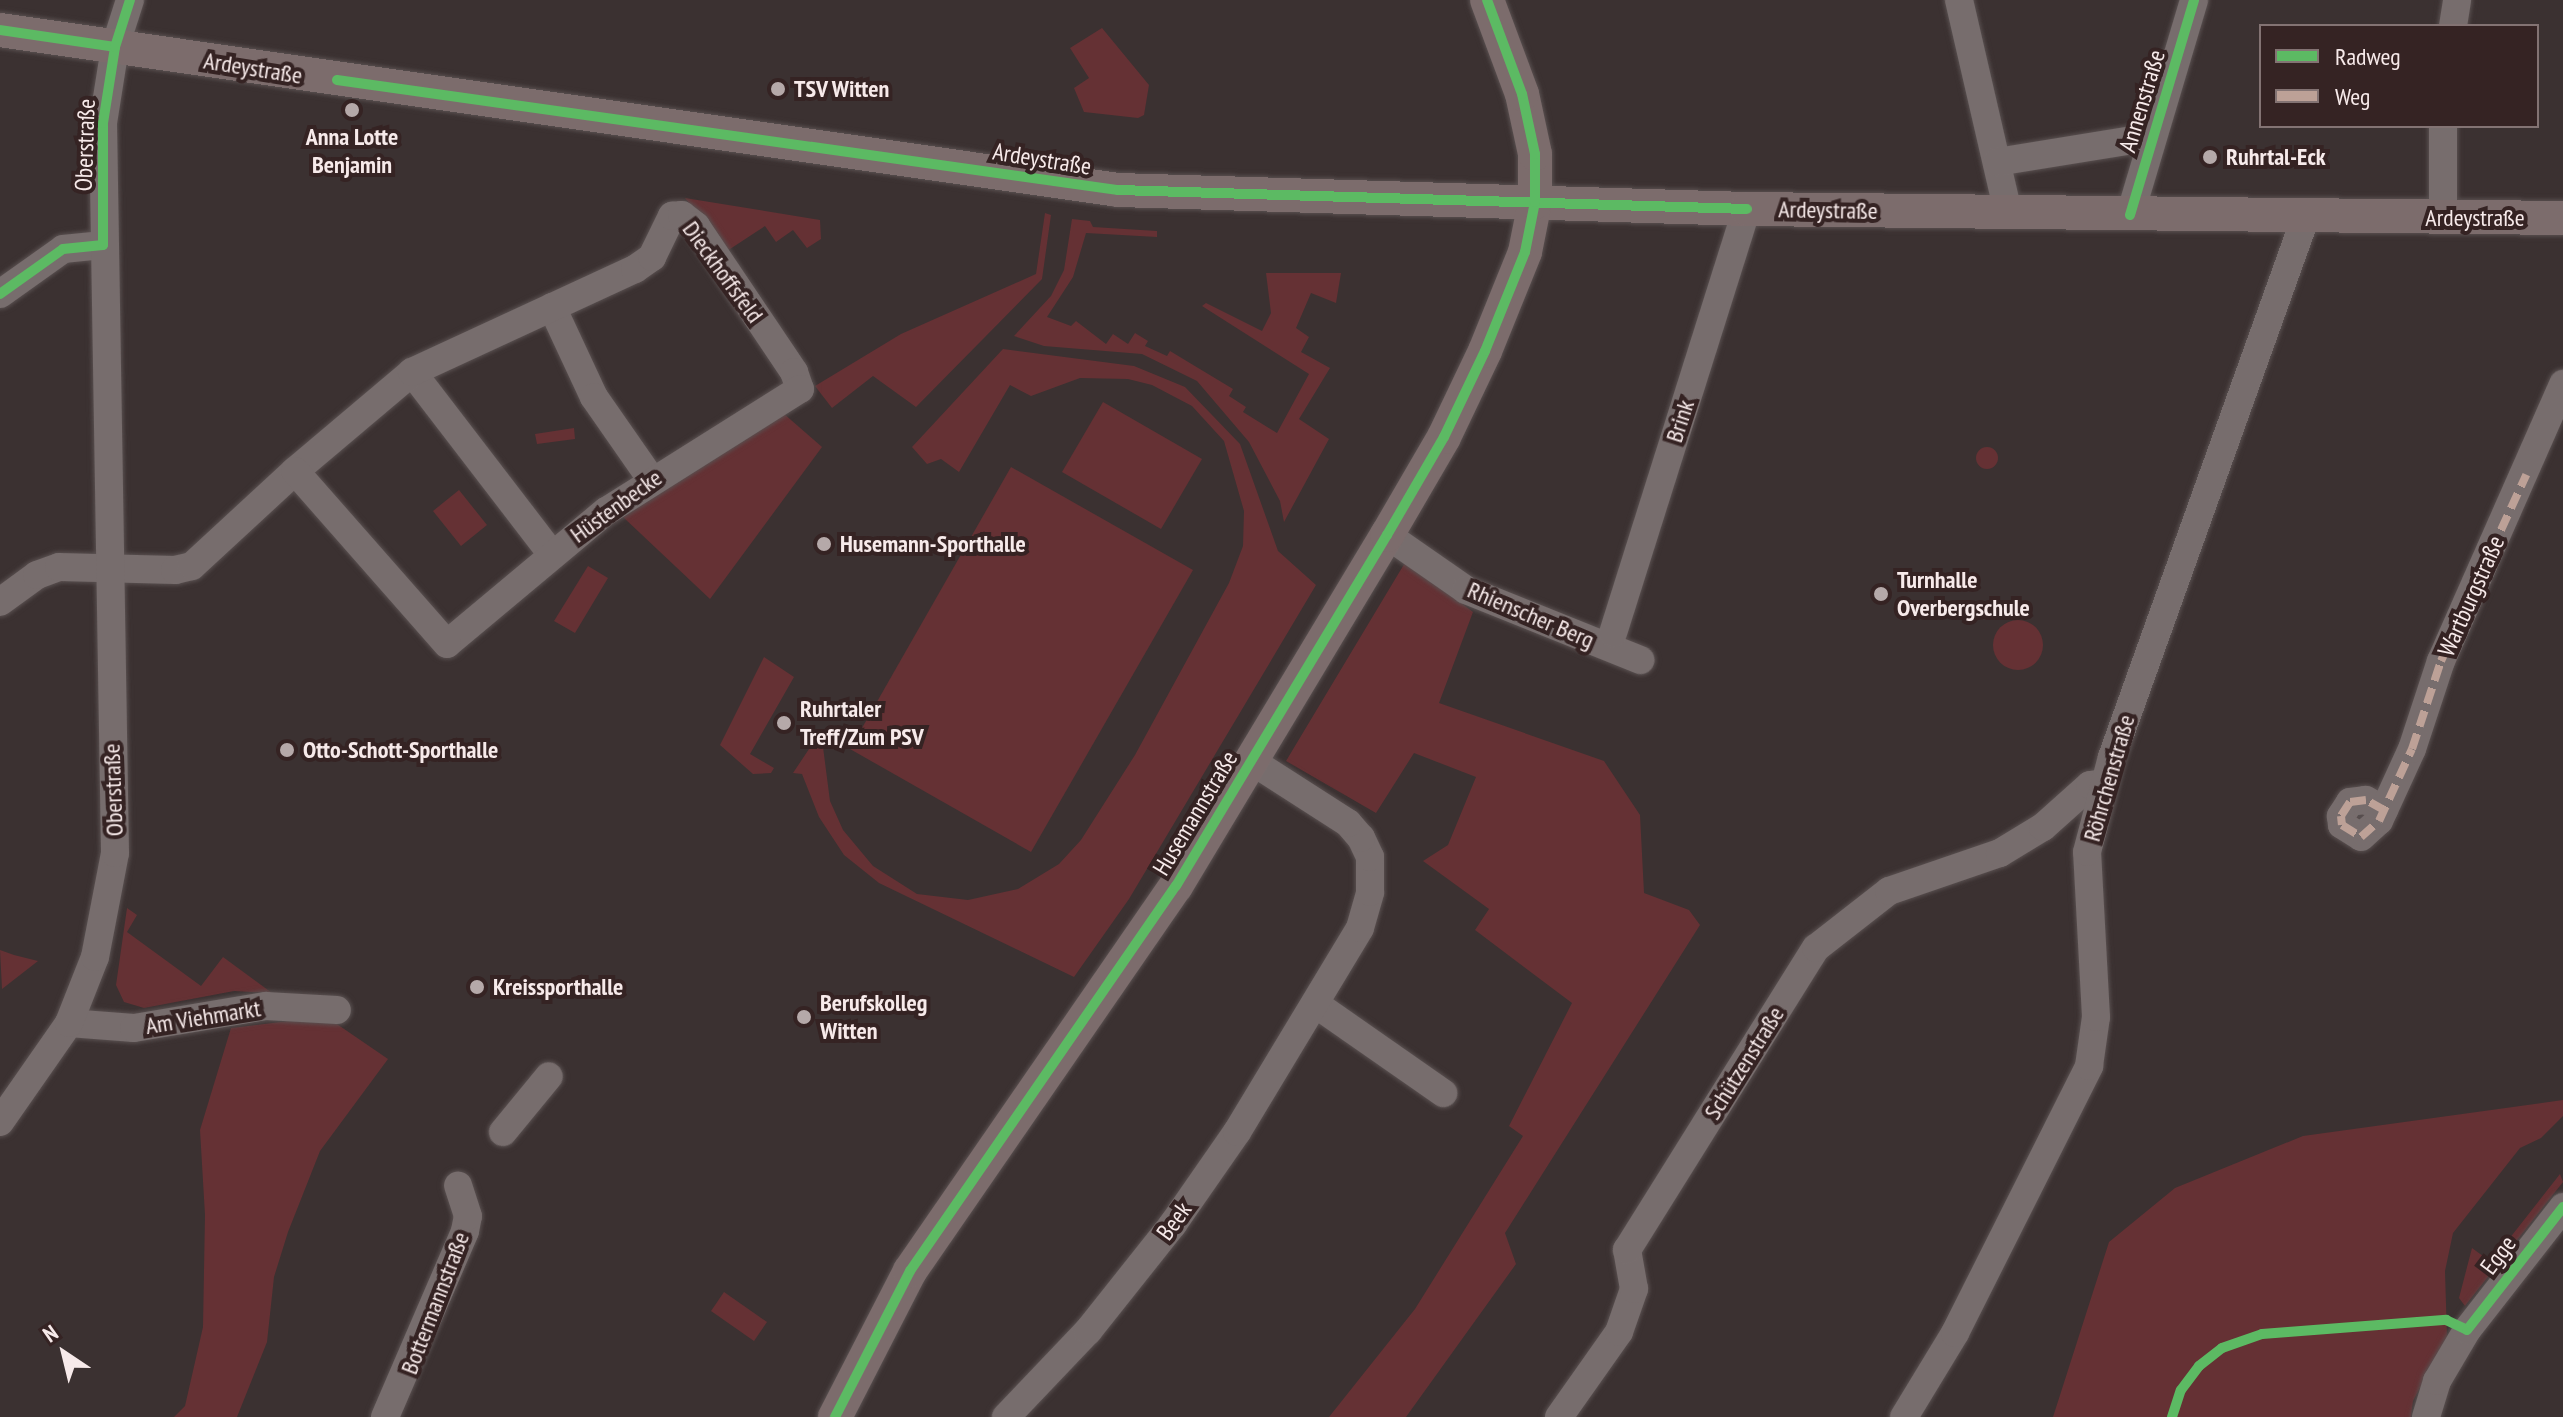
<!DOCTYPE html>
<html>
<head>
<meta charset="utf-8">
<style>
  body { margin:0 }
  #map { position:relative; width:2563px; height:1417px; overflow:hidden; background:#3b3131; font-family:"PT Sans Narrow",sans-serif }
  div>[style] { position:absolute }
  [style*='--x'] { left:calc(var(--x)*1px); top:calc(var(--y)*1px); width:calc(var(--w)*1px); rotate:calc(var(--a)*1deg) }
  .green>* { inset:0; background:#653134 }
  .round { border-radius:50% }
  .roads { filter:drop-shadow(0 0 2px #595050) drop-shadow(0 0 2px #595050) }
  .minor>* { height:28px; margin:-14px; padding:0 14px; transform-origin:14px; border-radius:14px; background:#776d6d }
  .major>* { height:34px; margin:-17px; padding:0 17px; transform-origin:17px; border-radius:17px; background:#7c6c6c }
  .quiet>* { height:8px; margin-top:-4px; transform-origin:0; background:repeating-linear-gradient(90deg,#bda197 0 16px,transparent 0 24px) }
  .cycleway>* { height:10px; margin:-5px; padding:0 5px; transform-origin:5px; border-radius:5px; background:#5cba63 }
  .dots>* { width:22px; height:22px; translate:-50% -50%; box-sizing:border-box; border:4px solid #352323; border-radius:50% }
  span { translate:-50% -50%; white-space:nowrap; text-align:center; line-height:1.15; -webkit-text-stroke:8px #352323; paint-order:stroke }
  .street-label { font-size:24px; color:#f7eaea }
  .poi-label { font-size:24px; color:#f7eaea; font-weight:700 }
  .left { translate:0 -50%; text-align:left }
  .legend { position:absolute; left:2259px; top:24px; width:280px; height:104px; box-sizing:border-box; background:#352323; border:2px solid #837373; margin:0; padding:10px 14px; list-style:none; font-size:24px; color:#f7eaea }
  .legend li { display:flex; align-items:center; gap:16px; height:40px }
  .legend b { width:40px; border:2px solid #837373 }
  .north { position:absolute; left:24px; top:1313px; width:80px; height:80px; -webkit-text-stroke:6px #352323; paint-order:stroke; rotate:325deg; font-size:22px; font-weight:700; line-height:32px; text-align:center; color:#f7eaea }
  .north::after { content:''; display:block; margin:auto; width:28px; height:36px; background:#f7eaea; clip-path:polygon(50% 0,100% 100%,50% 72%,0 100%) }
</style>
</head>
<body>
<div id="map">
  <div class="green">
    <div style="clip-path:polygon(1102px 28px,1149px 85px,1144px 115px,1138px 118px,1084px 112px,1074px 88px,1089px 78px,1070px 48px)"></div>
    <div style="clip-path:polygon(685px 198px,820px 220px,821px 239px,807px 248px,793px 230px,776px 242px,765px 226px,727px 251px)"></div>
    <div style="clip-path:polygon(1045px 213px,1051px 215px,1042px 279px,916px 407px,873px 376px,832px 408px,815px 386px,901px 334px,1036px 274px)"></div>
    <div style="clip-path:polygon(1072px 219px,1090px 221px,1093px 227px,1157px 231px,1157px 237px,1086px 233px,1073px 277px,1047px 317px,1071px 326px,1076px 321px,1106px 344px,1113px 334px,1128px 344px,1135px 333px,1148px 341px,1145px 346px,1167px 356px,1170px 351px,1233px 389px,1229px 396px,1246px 407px,1243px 412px,1277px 433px,1309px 374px,1202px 306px,1206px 303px,1262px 331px,1271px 313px,1266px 273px,1341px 273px,1336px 303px,1311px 293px,1296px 328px,1309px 337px,1301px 352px,1330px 368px,1299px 419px,1329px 439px,1284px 522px,1280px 501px,1249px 442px,1197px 381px,1142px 354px,1044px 346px,1014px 336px,1051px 296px,1064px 270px)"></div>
    <div style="clip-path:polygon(1003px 349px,1134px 366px,1185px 387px,1240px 444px,1278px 551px,1316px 585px,1129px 899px,1074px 977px,879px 883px,844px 855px,819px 817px,802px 774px,793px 773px,813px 743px,823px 747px,830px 801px,843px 830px,873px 866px,917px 894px,968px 900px,1018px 889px,1059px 864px,1081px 840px,1135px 755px,1229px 583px,1243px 546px,1244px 511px,1224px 441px,1192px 406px,1152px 385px,1128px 379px,1080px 378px,1031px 396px,1010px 385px,959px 472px,941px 459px,927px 464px,912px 447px)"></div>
    <div style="clip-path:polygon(1103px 402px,1202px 459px,1161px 529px,1062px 472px)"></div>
    <div style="clip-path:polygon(783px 413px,822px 447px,710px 599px,623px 517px)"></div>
    <div style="clip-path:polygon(574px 428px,575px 439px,537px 444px,535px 434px)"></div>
    <div class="round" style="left:1976px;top:447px;width:22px;height:22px"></div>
    <div style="clip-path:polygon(1011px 467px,1193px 570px,1031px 852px,850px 749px)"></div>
    <div style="clip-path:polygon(459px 490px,487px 525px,461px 546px,433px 511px)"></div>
    <div style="clip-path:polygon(1406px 561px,1473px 612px,1439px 703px,1604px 761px,1640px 815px,1644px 893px,1689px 910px,1700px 925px,1505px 1233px,1516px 1264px,1406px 1417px,1329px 1417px,1415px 1309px,1523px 1136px,1509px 1126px,1572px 1003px,1475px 930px,1489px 909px,1423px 861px,1448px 845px,1476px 777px,1414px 753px,1376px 813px,1286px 761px)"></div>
    <div style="clip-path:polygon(588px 566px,608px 578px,575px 633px,554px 621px)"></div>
    <div class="round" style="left:1993px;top:620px;width:50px;height:50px"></div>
    <div style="clip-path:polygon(764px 657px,794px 677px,750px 754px,774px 768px,771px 773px,753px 774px,720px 745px)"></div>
    <div style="clip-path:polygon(127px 908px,137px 915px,127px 932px,201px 986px,223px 957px,272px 993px,234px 991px,144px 1008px,124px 1002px,116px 985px)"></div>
    <div style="clip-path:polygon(0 950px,14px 955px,38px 961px,2px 989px)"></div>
    <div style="clip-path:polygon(305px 1019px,331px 1020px,388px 1059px,320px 1151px,288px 1232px,274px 1277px,267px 1342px,237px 1417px,174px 1417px,185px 1406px,203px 1327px,205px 1215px,200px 1130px,231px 1028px)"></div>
    <div style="clip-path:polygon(2563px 1100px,2563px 1116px,2541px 1138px,2520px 1148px,2453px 1233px,2445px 1271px,2447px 1337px,2413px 1401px,2411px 1417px,2053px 1417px,2109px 1242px,2175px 1188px,2303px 1136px)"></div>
    <div style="clip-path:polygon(2560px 1174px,2563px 1182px,2465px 1306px,2459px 1298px,2472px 1248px,2491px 1262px)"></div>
    <div style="clip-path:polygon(724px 1292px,767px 1322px,754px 1341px,711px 1311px)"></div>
  </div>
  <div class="roads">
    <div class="minor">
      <div style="--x:1959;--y:0;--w:219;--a:77"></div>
      <div style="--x:2453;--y:26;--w:26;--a:-81"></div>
      <div style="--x:2443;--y:126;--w:92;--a:90"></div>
      <div style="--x:1997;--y:162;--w:157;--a:-9.2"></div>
      <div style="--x:2130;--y:215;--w:224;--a:-73.4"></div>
      <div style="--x:0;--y:294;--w:77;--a:-35.5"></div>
      <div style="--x:63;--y:249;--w:40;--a:-5.7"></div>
      <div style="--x:552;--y:307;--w:99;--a:65"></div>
      <div style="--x:594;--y:397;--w:100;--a:55.2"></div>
      <div style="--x:412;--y:372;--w:228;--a:52.5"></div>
      <div style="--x:1387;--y:535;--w:96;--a:34.8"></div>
      <div style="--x:1466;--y:590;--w:188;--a:21.9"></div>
      <div style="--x:0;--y:602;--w:46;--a:-36.1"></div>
      <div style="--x:37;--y:575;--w:23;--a:-20"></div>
      <div style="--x:59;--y:567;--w:116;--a:1.5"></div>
      <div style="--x:175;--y:570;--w:17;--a:-13"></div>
      <div style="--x:192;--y:566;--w:140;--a:-42.7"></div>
      <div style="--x:295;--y:471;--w:153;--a:-40.2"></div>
      <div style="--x:412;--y:372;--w:246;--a:-24.8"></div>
      <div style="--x:635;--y:269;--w:21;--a:-35"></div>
      <div style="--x:652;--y:257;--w:46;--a:-64"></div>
      <div style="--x:672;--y:216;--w:10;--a:-6"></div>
      <div style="--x:682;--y:215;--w:18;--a:38"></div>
      <div style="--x:696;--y:226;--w:176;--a:56.1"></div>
      <div style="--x:794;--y:372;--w:18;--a:71"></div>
      <div style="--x:800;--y:389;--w:229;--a:147.8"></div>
      <div style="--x:606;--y:511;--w:207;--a:140.1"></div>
      <div style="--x:447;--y:644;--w:230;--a:-131.3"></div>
      <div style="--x:1613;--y:633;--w:445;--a:-72.5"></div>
      <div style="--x:2384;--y:810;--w:21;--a:-151"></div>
      <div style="--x:2366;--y:800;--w:16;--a:173"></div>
      <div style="--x:2350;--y:802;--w:17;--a:123"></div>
      <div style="--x:2341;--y:816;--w:9;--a:84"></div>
      <div style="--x:2342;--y:825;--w:22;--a:32"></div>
      <div style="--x:2361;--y:837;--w:24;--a:-42"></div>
      <div style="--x:2379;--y:821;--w:79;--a:-65.4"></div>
      <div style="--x:2412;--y:749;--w:93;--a:-71.8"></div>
      <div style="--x:2441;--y:661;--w:303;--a:-66.2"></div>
      <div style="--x:1317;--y:1005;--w:154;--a:34.9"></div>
      <div style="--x:69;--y:1023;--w:65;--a:4.4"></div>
      <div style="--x:134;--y:1028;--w:134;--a:-9.5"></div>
      <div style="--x:266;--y:1006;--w:71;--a:3.2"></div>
      <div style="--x:0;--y:1122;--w:121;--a:-55.1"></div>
      <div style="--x:69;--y:1023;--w:71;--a:-68.5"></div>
      <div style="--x:95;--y:957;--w:106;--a:-79.1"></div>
      <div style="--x:115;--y:853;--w:730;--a:-90.94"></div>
      <div style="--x:103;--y:123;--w:77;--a:-81"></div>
      <div style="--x:115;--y:47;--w:49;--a:-72.3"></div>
      <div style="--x:503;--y:1132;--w:72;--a:-50.6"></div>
      <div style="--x:385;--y:1417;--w:202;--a:-66.7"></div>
      <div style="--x:465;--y:1231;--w:15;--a:-79"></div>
      <div style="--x:468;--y:1216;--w:32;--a:-108"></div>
      <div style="--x:1006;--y:1417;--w:119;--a:-46.4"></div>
      <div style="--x:1088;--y:1331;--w:137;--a:-51.5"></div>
      <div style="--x:1173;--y:1224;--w:112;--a:-55.2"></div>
      <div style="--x:1237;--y:1132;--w:238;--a:-58.9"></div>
      <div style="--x:1360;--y:928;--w:37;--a:-74"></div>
      <div style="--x:1370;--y:892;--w:35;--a:-90"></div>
      <div style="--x:1370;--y:857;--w:21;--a:-115"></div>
      <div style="--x:1361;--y:838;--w:20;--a:-131"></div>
      <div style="--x:1348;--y:823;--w:117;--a:-147.3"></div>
      <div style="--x:1559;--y:1417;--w:104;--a:-54.8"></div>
      <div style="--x:1619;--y:1332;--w:46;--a:-70.8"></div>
      <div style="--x:1634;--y:1289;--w:40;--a:-100"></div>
      <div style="--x:1627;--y:1250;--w:356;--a:-58"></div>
      <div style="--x:1816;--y:948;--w:93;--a:-38"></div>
      <div style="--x:1889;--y:891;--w:117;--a:-18.9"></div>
      <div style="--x:2000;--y:853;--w:50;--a:-31.2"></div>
      <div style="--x:2043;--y:827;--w:63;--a:-41.8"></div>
      <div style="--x:2090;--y:785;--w:15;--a:-8"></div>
      <div style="--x:1904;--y:1417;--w:98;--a:-58.7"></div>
      <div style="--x:1955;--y:1333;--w:299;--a:-63.3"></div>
      <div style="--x:2089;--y:1066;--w:49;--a:-81.9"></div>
      <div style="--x:2096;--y:1017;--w:165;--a:-93.1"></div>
      <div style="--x:2087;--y:852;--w:98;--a:-75.3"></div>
      <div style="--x:2112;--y:757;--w:572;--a:-70.27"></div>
      <div style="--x:2426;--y:1417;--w:38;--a:-73"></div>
      <div style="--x:2437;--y:1381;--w:59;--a:-59.5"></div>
      <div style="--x:2467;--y:1330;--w:156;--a:-52"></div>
    </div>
    <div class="major">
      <div style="--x:0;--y:30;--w:1129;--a:8.14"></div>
      <div style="--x:1118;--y:190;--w:629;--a:1.73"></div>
      <div style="--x:1747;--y:209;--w:816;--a:0.63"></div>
      <div style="--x:835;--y:1417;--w:164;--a:-62.8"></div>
      <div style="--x:910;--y:1271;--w:468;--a:-55.4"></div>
      <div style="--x:1176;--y:886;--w:410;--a:-59"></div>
      <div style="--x:1387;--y:535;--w:113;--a:-59.8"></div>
      <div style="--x:1444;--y:437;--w:95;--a:-64.5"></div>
      <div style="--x:1485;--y:351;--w:107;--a:-68"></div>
      <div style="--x:1525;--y:252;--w:51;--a:-78.7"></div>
      <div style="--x:1535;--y:202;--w:48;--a:-90"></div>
      <div style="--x:1535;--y:154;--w:61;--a:-102.2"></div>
      <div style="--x:1522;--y:94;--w:100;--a:-110.4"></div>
    </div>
  </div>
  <div class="quiet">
    <div style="--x:2384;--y:810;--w:21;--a:-151"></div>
    <div style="--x:2366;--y:800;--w:16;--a:173"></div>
    <div style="--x:2350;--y:802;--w:17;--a:123"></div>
    <div style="--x:2341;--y:816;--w:9;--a:84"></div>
    <div style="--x:2342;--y:825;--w:22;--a:32"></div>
    <div style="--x:2361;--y:837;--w:24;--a:-42"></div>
    <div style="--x:2379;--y:821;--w:79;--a:-65.4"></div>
    <div style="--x:2412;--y:749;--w:93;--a:-71.8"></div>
    <div style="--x:2441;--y:661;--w:205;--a:-65.4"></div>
  </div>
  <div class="cycleway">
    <div style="--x:0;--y:30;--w:116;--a:8.4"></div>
    <div style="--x:337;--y:80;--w:789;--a:8.02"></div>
    <div style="--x:1118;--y:190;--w:629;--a:1.73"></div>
    <div style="--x:2130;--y:215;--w:224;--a:-73.4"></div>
    <div style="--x:0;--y:294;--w:77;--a:-35.5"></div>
    <div style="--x:63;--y:249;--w:40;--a:-5.7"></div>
    <div style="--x:103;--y:245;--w:122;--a:-90"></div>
    <div style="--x:103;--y:123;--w:77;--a:-81"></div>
    <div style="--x:115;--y:47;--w:49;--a:-72.3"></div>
    <div style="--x:835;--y:1417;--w:164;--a:-62.8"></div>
    <div style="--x:910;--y:1271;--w:468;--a:-55.4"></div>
    <div style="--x:1176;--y:886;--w:410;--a:-59"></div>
    <div style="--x:1387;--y:535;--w:113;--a:-59.8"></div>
    <div style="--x:1444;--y:437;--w:95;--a:-64.5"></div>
    <div style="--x:1485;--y:351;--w:107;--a:-68"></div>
    <div style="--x:1525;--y:252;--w:51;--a:-78.7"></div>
    <div style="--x:1535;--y:202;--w:48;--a:-90"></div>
    <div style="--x:1535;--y:154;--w:61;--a:-102.2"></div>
    <div style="--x:1522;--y:94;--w:100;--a:-110.4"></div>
    <div style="--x:2172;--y:1417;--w:28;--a:-72"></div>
    <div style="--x:2181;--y:1390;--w:30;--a:-53"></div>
    <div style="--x:2199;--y:1366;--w:29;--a:-38"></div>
    <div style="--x:2222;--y:1348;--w:42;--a:-19.3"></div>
    <div style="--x:2262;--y:1334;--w:185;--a:-4.4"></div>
    <div style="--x:2446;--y:1320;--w:23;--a:25"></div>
    <div style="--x:2467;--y:1330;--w:156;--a:-52"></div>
  </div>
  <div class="dots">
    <div style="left:778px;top:89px;background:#b5a9a9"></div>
    <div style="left:352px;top:110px;background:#b5a9a9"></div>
    <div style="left:2210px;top:157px;background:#b5a9a9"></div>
    <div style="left:824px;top:544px;background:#b5a9a9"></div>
    <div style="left:1881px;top:594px;background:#b5a9a9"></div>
    <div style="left:784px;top:723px;background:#b5a9a9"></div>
    <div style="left:287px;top:750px;background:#b5a9a9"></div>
    <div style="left:477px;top:987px;background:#b5a9a9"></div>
    <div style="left:804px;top:1017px;background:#b5a9a9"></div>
  </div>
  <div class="street-label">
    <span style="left:253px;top:68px;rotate:9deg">Ardeystraße</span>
    <span style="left:2142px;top:101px;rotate:-73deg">Annenstraße</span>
    <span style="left:85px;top:145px;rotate:-88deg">Oberstraße</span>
    <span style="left:1042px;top:159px;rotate:9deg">Ardeystraße</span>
    <span style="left:1828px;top:210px;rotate:1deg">Ardeystraße</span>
    <span style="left:2475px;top:218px">Ardeystraße</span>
    <span style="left:723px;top:272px;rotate:54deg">Dieckhoffsfeld</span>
    <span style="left:1680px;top:421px;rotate:-72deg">Brink</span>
    <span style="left:616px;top:506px;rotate:-36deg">Hüstenbecke</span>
    <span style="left:2471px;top:596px;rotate:-66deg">Wartburgstraße</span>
    <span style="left:1531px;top:615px;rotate:23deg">Rhienscher Berg</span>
    <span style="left:2109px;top:778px;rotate:-74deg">Röhrchenstraße</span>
    <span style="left:113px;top:790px;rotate:-92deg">Oberstraße</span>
    <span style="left:1195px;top:813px;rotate:-59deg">Husemannstraße</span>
    <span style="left:203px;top:1017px;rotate:-9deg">Am Viehmarkt</span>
    <span style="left:1744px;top:1063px;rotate:-58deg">Schützenstraße</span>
    <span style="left:1174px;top:1221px;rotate:-54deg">Beek</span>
    <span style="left:2498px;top:1255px;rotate:-53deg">Egge</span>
    <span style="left:435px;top:1303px;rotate:-69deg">Bottermannstraße</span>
  </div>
  <div class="poi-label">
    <span class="left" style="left:794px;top:89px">TSV Witten</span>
    <span style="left:352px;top:151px">Anna Lotte<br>Benjamin</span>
    <span class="left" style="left:2226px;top:157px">Ruhrtal-Eck</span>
    <span class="left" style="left:840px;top:544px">Husemann-Sporthalle</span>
    <span class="left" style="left:1897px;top:594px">Turnhalle<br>Overbergschule</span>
    <span class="left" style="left:800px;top:723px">Ruhrtaler<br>Treff/Zum PSV</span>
    <span class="left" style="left:303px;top:750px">Otto-Schott-Sporthalle</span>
    <span class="left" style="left:493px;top:987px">Kreissporthalle</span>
    <span class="left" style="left:820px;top:1017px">Berufskolleg<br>Witten</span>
  </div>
  <ul class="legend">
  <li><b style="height:10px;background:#5cba63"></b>Radweg</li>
  <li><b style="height:10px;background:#bda197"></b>Weg</li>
  </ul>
  <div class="north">N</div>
</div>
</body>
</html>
